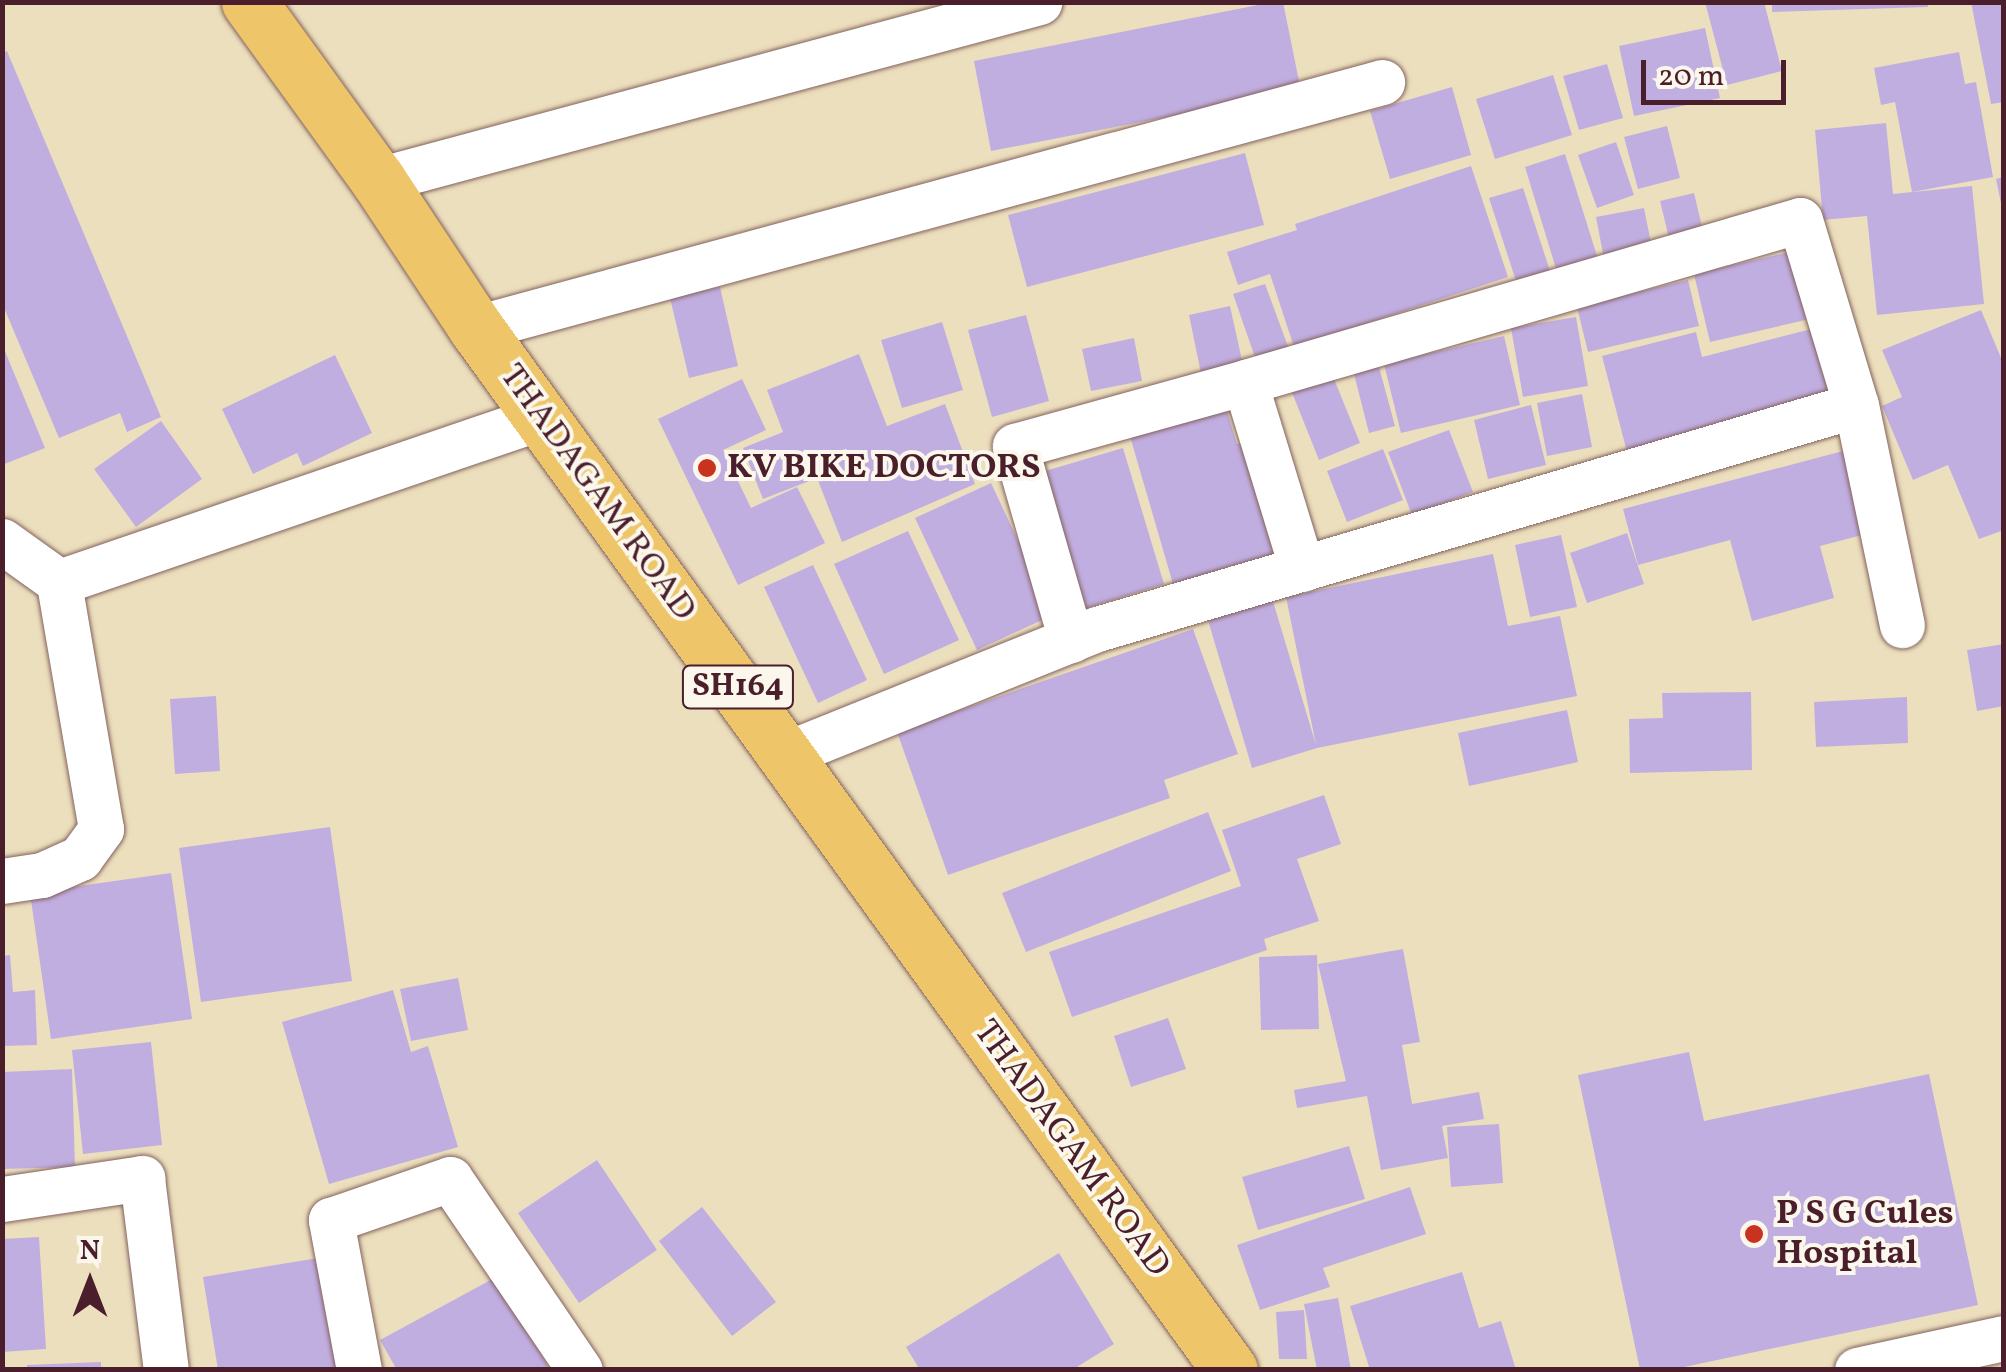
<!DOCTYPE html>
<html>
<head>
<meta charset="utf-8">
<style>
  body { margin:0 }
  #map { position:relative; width:2006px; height:1372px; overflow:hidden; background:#ecdfbd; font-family:Vollkorn,serif }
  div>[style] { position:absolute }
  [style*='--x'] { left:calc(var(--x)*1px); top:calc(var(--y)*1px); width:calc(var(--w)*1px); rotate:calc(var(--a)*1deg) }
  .building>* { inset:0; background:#c1aee1 }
  .roads { filter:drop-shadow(0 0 2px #83625e) drop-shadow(0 0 2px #83625e) }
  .street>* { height:45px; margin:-22.5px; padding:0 22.5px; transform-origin:22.5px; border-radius:22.5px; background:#fff }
  .primary>* { height:55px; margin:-27.5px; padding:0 27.5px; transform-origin:27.5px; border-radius:27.5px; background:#eec569 }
  .dots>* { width:28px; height:28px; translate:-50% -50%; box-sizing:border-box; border:5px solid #fbf7ec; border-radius:50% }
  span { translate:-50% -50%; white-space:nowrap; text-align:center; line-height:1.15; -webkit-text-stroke:8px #fbf7ec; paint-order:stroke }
  .shield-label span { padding:2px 8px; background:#fbf7ec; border:2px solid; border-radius:8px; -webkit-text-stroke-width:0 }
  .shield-label { font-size:32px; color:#4a1f2b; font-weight:700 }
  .poi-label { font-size:35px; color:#4a1f2b; font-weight:700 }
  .left { translate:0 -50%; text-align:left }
  .street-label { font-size:35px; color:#4a1f2b }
  .frame { position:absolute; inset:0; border:5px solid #4a1f2b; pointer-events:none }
  .north { position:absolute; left:40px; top:1232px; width:100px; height:100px; -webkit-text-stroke:8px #fbf7ec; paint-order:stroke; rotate:0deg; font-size:28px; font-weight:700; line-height:40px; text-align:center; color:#4a1f2b }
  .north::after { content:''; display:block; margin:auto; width:35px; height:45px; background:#4a1f2b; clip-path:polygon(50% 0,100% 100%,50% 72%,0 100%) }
  .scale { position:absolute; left:1641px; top:60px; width:145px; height:45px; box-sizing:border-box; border:5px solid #4a1f2b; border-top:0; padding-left:12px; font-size:30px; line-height:35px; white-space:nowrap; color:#4a1f2b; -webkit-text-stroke:8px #fbf7ec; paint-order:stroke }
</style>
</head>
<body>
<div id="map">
  <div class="building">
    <div style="clip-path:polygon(1273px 2px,1283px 2px,1301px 91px,991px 151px,974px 61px)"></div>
    <div style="clip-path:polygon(1705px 2px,1764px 2px,1782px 71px,1727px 85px)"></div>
    <div style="clip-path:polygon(1772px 2px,1928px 2px,1928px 7px,1772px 12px)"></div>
    <div style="clip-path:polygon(1971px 2px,2004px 2px,2004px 102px,1991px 104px)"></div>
    <div style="clip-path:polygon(1705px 28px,1720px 98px,1634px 116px,1619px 46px)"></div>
    <div style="clip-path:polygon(7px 51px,161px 417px,127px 432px,120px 413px,59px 438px,2px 303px,2px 53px)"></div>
    <div style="clip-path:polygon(1959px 52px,1965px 84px,1976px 82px,1993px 177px,1912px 192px,1895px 102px,1881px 105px,1874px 68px)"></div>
    <div style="clip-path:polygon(1607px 64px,1623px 118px,1579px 130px,1563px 76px)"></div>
    <div style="clip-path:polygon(1553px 75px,1572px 135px,1495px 159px,1476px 99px)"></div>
    <div style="clip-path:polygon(1452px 87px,1471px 155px,1390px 179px,1370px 111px)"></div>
    <div style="clip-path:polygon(1886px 123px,1893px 194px,1972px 186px,1984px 304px,1877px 315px,1867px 216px,1823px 220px,1815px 130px)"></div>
    <div style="clip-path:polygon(1667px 126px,1680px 178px,1638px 189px,1624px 137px)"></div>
    <div style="clip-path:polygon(1616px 142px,1634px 195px,1597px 208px,1578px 155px)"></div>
    <div style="clip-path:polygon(1245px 153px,1264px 225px,1027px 287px,1008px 215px)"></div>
    <div style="clip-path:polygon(1565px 154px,1598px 259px,1557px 272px,1525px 167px)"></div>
    <div style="clip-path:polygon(1471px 166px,1508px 277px,1294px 347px,1270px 274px,1238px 285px,1227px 252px,1297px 230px,1295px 224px)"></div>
    <div style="clip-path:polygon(2004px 177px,2004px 208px,2002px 208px,1996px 179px)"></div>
    <div style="clip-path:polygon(1523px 188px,1551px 274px,1517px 284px,1489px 198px)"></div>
    <div style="clip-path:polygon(1694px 193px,1704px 235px,1670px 242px,1660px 201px)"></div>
    <div style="clip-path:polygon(1644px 208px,1653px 253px,1605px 264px,1596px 217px)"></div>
    <div style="clip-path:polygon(1794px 251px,1810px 319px,1710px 342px,1694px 274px)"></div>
    <div style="clip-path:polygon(1688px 280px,1699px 326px,1588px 352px,1577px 307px)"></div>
    <div style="clip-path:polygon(1265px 284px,1290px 352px,1257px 363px,1233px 294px)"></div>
    <div style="clip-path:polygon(720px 287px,738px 366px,689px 378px,670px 298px)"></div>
    <div style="clip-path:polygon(1230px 306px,1245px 374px,1203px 383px,1189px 315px)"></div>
    <div style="clip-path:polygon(1981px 310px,2004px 365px,2004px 530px,1979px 539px,1948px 465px,1913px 480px,1882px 406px,1902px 397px,1882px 350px)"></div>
    <div style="clip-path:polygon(1026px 315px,1049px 401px,992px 417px,968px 330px)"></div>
    <div style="clip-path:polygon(1576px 317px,1588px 386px,1523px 397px,1511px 328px)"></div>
    <div style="clip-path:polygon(942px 322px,963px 390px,902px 408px,881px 340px)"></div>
    <div style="clip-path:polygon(1819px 327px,1837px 398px,1627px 452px,1602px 356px,1696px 332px,1702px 357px)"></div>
    <div style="clip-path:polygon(1504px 336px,1520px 405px,1401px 433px,1384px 364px)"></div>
    <div style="clip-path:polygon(1134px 338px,1142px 381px,1091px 391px,1082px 349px)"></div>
    <div style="clip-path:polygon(2px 344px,45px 448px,2px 465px)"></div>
    <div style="clip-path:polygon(859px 354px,887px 426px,945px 404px,975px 484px,842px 542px,817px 478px,763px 499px,743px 448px,783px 432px,767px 390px)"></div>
    <div style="clip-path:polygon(335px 355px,372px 433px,303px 466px,297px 453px,253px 474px,222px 409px)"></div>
    <div style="clip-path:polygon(1379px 367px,1395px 426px,1369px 433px,1354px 374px)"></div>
    <div style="clip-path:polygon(1332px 374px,1360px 443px,1319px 460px,1291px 390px)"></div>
    <div style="clip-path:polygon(742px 379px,766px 430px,723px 450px,751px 508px,797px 487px,825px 543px,738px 585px,658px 419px)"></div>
    <div style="clip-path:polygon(1582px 394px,1592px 447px,1547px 456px,1537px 403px)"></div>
    <div style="clip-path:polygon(1223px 398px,1237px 444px,1242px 443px,1274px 555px,1173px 584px,1127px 426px)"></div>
    <div style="clip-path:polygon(1531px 405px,1546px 465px,1488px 479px,1474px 420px)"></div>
    <div style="clip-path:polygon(161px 421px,202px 479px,136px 527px,94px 469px)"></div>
    <div style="clip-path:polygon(1449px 430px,1473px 492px,1412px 515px,1388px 452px)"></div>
    <div style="clip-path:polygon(1123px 448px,1164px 584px,1086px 608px,1045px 471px)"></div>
    <div style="clip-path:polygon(1383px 449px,1403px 500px,1347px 522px,1327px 471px)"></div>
    <div style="clip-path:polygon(1843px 451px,1866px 534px,1820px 546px,1834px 598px,1752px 621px,1730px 540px,1638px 565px,1623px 509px)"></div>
    <div style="clip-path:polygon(991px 483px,1053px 615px,977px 650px,915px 518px)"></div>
    <div style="clip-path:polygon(908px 531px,959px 640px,884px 674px,834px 564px)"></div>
    <div style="clip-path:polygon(1627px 533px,1644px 584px,1587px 603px,1570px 553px)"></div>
    <div style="clip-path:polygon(1561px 535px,1577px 607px,1530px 617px,1515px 545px)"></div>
    <div style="clip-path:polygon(1493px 554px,1508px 626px,1560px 616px,1577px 696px,1317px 748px,1252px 768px,1207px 617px,1272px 598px,1316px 745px,1286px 597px)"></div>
    <div style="clip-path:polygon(813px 565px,867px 680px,818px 703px,764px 587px)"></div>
    <div style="clip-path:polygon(1193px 629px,1238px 754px,1164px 780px,1170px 798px,948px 875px,897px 732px)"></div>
    <div style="clip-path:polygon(2004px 644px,2004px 706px,1977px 711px,1967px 650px)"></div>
    <div style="clip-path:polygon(1751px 692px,1752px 770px,1630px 773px,1629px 719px,1663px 718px,1662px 693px)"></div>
    <div style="clip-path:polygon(216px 696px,220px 771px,175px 774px,170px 699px)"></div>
    <div style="clip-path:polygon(1907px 697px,1908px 743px,1816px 747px,1814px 702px)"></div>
    <div style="clip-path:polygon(1567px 710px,1578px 762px,1469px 786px,1458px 733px)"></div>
    <div style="clip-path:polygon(1324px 795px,1341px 844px,1297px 859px,1319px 921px,1264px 939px,1267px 950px,1072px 1017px,1049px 952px,1241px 886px,1222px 830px)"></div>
    <div style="clip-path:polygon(1208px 812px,1231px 871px,1026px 952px,1002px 893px)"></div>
    <div style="clip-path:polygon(330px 827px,352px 981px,201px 1002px,179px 848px)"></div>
    <div style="clip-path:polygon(171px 873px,192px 1019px,51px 1039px,30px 893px)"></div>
    <div style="clip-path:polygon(1403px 949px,1420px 1042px,1402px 1045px,1412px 1104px,1479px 1092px,1484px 1119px,1442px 1126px,1448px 1158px,1381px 1170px,1367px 1096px,1297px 1108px,1294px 1090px,1346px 1081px,1318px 964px)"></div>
    <div style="clip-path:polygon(10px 955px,13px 992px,35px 990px,37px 1045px,2px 1046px,2px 956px)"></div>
    <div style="clip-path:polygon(1317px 955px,1319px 1029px,1261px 1030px,1259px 957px)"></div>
    <div style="clip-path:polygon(458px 978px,468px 1030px,411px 1041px,400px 989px)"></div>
    <div style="clip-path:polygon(393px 990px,411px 1052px,428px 1046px,458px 1147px,329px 1184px,282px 1022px)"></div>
    <div style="clip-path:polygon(1168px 1018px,1186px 1069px,1131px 1087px,1114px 1036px)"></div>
    <div style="clip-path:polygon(151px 1042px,162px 1145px,83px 1154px,72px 1050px)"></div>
    <div style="clip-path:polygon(1689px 1052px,1704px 1121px,1929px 1074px,1978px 1305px,1670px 1370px,1640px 1370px,1578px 1075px)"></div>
    <div style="clip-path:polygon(72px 1069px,75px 1167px,2px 1169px,2px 1072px)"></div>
    <div style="clip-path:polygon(1499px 1124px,1503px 1183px,1451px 1187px,1447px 1127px)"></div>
    <div style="clip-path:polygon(1349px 1146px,1365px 1199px,1258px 1230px,1242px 1177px)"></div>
    <div style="clip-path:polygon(597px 1160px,657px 1250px,579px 1303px,518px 1213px)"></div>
    <div style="clip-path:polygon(1410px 1187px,1426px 1234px,1323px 1268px,1330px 1287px,1260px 1310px,1237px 1245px)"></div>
    <div style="clip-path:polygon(702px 1207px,776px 1302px,732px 1336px,659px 1241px)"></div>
    <div style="clip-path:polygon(39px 1237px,46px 1349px,2px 1352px,2px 1239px)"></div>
    <div style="clip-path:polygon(1059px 1253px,1114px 1344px,1072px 1370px,920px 1370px,906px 1347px)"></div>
    <div style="clip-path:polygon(318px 1258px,337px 1370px,218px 1370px,203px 1277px)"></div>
    <div style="clip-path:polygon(1462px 1272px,1479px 1328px,1501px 1321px,1516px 1370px,1370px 1370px,1350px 1306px)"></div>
    <div style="clip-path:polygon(498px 1276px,550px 1370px,397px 1370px,380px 1340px)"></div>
    <div style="clip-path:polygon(1338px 1298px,1351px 1370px,1317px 1370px,1304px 1304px)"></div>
    <div style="clip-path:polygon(1304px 1310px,1307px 1359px,1279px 1359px,1276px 1312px)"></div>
    <div style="clip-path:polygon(101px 1362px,101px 1370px,27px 1370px,27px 1365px)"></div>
  </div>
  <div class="roads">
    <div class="street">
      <div style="--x:378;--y:180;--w:685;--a:-15.07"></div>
      <div style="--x:476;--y:328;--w:939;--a:-15.19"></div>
      <div style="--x:2;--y:541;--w:70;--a:35.7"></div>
      <div style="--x:59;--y:582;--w:510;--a:-18.86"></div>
      <div style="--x:1302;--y:569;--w:195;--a:-107"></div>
      <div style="--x:1245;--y:382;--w:578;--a:-16.27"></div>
      <div style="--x:1800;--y:220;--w:193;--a:73.2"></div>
      <div style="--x:1856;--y:405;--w:225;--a:78.2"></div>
      <div style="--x:1071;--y:640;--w:202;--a:-106.1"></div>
      <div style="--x:1015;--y:446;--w:239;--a:-15.5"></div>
      <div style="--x:786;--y:754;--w:335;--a:-21.9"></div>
      <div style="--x:1097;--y:629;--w:791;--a:-16.44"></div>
      <div style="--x:2;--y:881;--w:40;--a:-8.5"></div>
      <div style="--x:42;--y:875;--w:42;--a:-24.1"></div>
      <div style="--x:80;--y:858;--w:36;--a:-54"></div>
      <div style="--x:101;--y:829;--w:251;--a:-99.7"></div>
      <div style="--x:2;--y:1199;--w:142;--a:-8.5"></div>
      <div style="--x:142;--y:1178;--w:193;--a:82.9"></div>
      <div style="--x:359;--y:1370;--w:153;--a:-100.6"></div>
      <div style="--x:331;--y:1220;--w:126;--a:-19"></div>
      <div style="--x:450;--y:1179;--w:231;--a:55.8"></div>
      <div style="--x:1857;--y:1370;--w:150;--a:-12.3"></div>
    </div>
    <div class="primary">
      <div style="--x:249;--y:2;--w:220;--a:54.1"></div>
      <div style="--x:378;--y:180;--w:178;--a:56.5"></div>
      <div style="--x:476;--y:328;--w:1286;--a:54.11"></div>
    </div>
  </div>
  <div class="dots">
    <div style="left:707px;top:468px;background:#c8321e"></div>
    <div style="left:1754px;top:1234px;background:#c8321e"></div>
  </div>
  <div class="shield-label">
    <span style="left:738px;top:687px">SH164</span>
  </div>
  <div class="poi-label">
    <span class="left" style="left:727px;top:468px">KV BIKE DOCTORS</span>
    <span class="left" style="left:1776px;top:1234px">P S G Cules<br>Hospital</span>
  </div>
  <div class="street-label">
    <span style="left:597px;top:493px;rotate:54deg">THADAGAM ROAD</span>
    <span style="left:1071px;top:1149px;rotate:54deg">THADAGAM ROAD</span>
  </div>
  <div class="frame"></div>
  <div class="north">N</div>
  <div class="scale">20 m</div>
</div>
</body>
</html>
